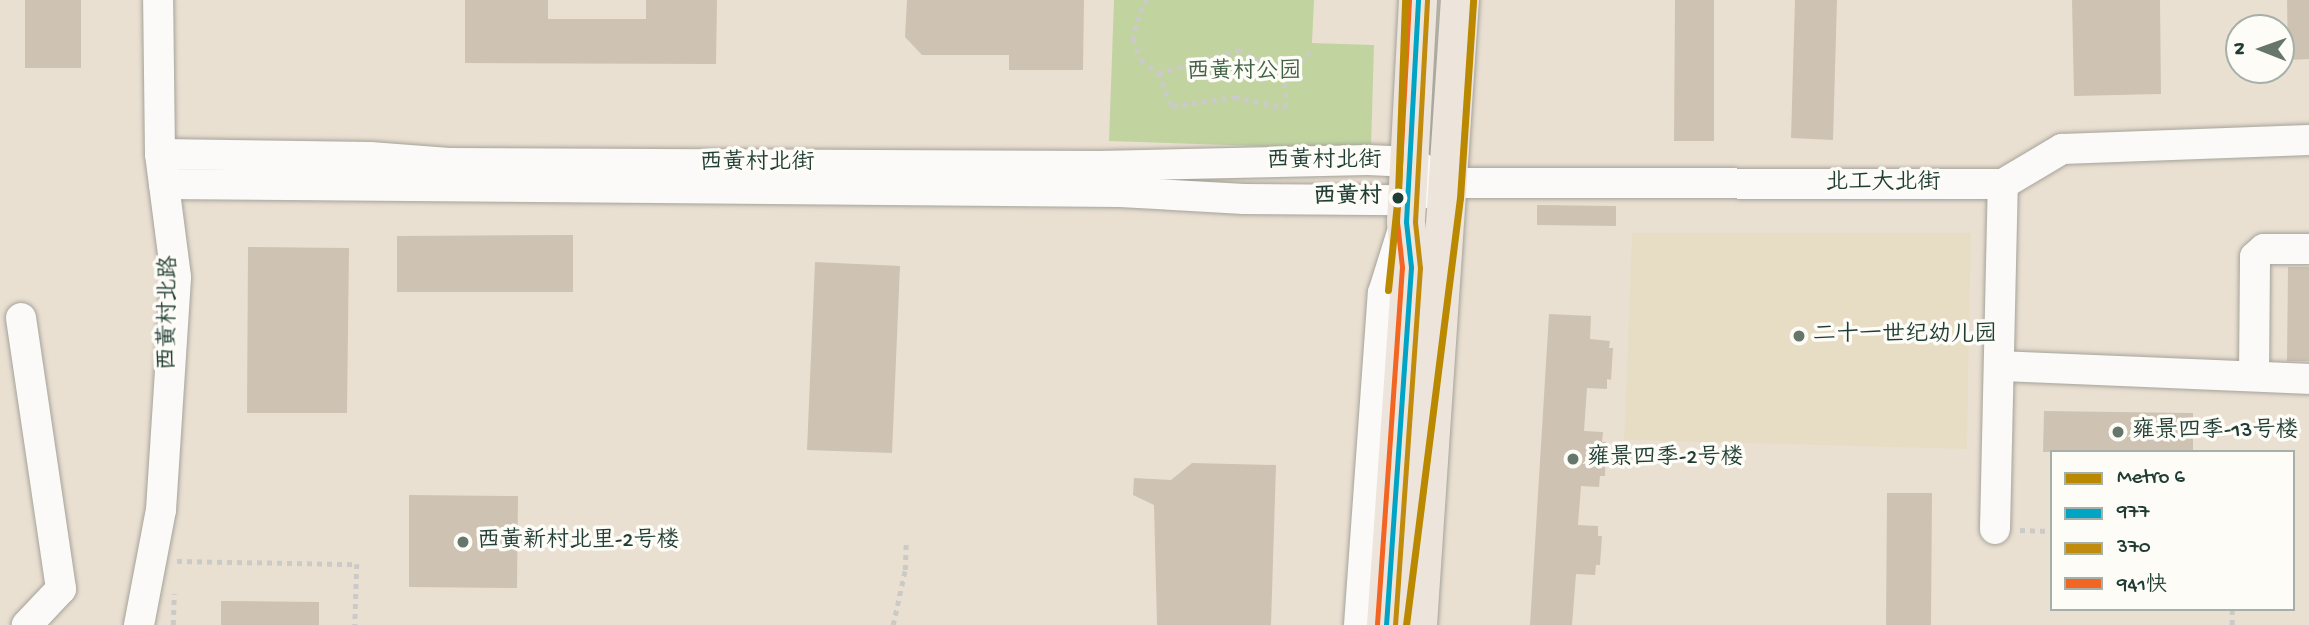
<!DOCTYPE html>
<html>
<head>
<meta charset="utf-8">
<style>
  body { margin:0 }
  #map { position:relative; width:2309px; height:625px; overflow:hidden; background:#eae0d2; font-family:"Gochi Hand","LXGW WenKai TC",sans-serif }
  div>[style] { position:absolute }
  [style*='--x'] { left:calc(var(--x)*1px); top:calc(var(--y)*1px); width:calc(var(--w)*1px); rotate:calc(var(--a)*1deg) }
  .built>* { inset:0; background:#e7ddc5 }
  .green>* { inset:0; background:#c1d4a0 }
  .building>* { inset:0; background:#cec2b3 }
  .path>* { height:4.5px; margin-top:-2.25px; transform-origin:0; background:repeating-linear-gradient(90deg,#cacac6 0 5px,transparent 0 10px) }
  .roads { filter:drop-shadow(0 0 2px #a5a39a) drop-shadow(0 0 2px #a5a39a) }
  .minor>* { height:30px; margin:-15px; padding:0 15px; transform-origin:15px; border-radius:15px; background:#fcfaf8 }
  .major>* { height:38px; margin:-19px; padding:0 19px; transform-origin:19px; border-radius:19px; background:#ede5dc }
  .bus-1>* { height:5px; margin:-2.5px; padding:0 2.5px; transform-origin:2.5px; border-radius:2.5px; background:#02a4c6 }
  .bus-2>* { height:5px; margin:-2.5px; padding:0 2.5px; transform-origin:2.5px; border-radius:2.5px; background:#c18c0d }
  .bus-3>* { height:5px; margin:-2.5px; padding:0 2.5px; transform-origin:2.5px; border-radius:2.5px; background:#f26522 }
  .metro-1>* { height:7px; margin:-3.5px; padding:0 3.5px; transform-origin:3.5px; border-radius:3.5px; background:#bb8900 }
  .dots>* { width:19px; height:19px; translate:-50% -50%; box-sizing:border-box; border:4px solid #fdfcf7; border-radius:50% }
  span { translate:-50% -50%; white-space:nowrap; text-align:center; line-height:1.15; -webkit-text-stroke:7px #fdfcf7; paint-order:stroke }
  .park-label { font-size:23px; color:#3f6045 }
  .street-label { font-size:23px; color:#1f3d34 }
  .stop-label { font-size:23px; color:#1f3d34; font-weight:700 }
  .right { translate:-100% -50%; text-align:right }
  .poi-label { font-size:23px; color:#1f3d34 }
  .left { translate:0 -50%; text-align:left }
  .legend { position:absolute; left:2050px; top:450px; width:245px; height:161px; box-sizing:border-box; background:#fdfcf7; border:2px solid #a4b0a9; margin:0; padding:9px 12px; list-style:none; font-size:21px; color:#1f3d34 }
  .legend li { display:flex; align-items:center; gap:14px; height:35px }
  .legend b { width:35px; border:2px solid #a4b0a9 }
  .north { position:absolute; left:2225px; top:14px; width:70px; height:70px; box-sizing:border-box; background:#fdfcf7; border:2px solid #a4b0a9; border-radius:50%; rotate:271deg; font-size:19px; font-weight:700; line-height:28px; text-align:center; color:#1f3d34 }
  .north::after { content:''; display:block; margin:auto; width:24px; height:32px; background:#66766b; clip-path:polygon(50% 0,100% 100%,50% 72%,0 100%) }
</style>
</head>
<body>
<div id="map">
  <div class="built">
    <div style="clip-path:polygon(1632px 233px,1971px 233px,1967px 449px,1624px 440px)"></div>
  </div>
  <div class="green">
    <div style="clip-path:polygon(1114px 0,1314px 0,1312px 43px,1374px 45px,1371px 150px,1109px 141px)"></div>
  </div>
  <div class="building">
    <div style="clip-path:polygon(25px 0,81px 0,81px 68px,25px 68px)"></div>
    <div style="clip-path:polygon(465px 0,548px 0,548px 19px,646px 19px,646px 0,717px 0,716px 64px,465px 63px)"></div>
    <div style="clip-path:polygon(907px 0,1084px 0,1083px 70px,1009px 70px,1009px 55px,922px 55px,905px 37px)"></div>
    <div style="clip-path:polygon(1675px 0,1714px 0,1714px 141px,1674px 141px)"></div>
    <div style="clip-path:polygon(1795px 0,1837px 0,1833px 140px,1791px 138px)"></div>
    <div style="clip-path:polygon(2072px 0,2160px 0,2161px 94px,2074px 96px)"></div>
    <div style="clip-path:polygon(2287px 0,2309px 0,2309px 59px,2288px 60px)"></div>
    <div style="clip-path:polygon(1537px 205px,1616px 206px,1616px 226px,1537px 225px)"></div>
    <div style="clip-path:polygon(573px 235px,573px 292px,397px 292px,397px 236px)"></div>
    <div style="clip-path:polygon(248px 247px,349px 248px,347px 413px,247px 413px)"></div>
    <div style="clip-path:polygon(815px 262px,900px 266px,892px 453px,807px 450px)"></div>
    <div style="clip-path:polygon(2288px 267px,2309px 267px,2309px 361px,2287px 361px)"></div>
    <div style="clip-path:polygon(1549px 314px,1591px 316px,1590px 339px,1610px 341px,1609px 348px,1613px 348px,1611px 380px,1607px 379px,1607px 389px,1587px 388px,1584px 431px,1603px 432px,1602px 442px,1606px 442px,1605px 476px,1600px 476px,1599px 487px,1581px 486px,1578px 525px,1598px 526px,1598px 536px,1602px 536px,1600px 565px,1596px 565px,1595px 575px,1576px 574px,1572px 625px,1530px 625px)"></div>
    <div style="clip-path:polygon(2044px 411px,2193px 413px,2193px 452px,2043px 452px)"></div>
    <div style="clip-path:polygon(1192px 463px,1276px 465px,1271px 625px,1157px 625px,1154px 505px,1133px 495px,1134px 478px,1171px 480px)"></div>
    <div style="clip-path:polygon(1887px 493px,1932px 493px,1931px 625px,1886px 625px)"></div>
    <div style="clip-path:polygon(409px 495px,518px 496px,517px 588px,409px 587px)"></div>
    <div style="clip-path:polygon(221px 601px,319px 602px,319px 625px,221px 625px)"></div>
  </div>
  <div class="path">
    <div style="--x:1148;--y:0;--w:9;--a:131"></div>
    <div style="--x:1142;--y:7;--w:33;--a:106"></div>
    <div style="--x:1133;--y:39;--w:22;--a:69"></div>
    <div style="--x:1141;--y:60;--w:21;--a:37"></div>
    <div style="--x:1158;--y:73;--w:36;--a:67"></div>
    <div style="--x:1172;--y:106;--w:63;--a:-8.3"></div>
    <div style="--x:1234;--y:97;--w:52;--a:12.2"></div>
    <div style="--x:1285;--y:108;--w:33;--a:-90"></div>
    <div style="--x:1285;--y:75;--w:34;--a:-43"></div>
    <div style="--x:1158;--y:73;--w:83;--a:-16"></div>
    <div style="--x:1238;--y:50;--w:53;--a:28"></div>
    <div style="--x:2020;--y:530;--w:32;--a:2"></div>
    <div style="--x:177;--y:561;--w:180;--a:1"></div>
    <div style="--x:357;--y:564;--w:61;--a:91.9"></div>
    <div style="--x:173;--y:625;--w:31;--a:-88"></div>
    <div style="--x:893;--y:625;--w:56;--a:-77.7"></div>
    <div style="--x:905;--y:570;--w:26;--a:-88"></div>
    <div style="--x:2232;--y:625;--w:16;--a:-90"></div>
  </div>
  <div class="roads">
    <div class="minor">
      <div style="--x:160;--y:154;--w:210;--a:0.8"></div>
      <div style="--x:370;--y:157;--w:79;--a:4.3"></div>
      <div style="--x:449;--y:163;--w:650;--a:0.26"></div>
      <div style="--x:1099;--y:166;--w:269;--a:-1.3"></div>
      <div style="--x:1368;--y:160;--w:43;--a:2.7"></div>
      <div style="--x:1411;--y:162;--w:21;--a:29"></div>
      <div style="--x:164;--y:184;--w:956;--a:0.48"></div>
      <div style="--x:1120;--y:192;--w:124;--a:3.2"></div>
      <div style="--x:1244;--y:199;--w:163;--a:0.4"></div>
      <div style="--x:1407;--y:200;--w:43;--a:-23"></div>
      <div style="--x:1447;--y:183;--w:556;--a:0.1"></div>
      <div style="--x:2003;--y:184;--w:69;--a:-30.7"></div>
      <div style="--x:2062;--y:149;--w:247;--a:-2.1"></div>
      <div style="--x:21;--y:318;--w:274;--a:81.6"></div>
      <div style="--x:61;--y:589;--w:50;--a:133.4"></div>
      <div style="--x:2000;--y:366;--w:309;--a:2.4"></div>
      <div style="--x:2254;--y:376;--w:119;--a:-89.5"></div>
      <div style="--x:2255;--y:257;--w:12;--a:-42"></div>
      <div style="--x:2264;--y:249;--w:45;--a:0"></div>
      <div style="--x:1995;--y:529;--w:345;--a:-88.7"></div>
      <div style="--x:139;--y:625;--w:117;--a:-79.2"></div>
      <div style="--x:161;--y:510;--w:233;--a:-86.3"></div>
      <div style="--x:176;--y:277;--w:124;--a:-97.4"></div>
      <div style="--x:160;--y:154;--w:154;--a:-90.7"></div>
      <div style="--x:1359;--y:625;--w:333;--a:-85.9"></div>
      <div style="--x:1383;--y:293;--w:67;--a:-72.6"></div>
    </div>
    <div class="major">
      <div style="--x:1386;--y:625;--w:359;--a:-86"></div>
      <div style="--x:1411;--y:267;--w:45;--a:-96.3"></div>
      <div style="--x:1406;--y:222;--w:222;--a:-86.9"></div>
      <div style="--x:1418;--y:625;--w:626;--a:-86.16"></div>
    </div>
  </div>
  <div class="bus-1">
    <div style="--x:1386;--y:625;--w:359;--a:-86"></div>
    <div style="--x:1411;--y:267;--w:45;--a:-96.3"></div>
    <div style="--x:1406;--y:222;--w:222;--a:-86.9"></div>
  </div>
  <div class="bus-2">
    <div style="--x:1395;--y:625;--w:358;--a:-86"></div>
    <div style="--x:1420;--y:268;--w:46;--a:-96.2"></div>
    <div style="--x:1415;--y:222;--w:222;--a:-86.9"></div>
  </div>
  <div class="bus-3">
    <div style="--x:1377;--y:624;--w:358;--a:-86"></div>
    <div style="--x:1402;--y:267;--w:45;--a:-96.3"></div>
    <div style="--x:1397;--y:222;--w:222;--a:-86.9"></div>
  </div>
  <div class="metro-1">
    <div style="--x:1388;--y:290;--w:97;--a:-84.1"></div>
    <div style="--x:1398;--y:194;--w:194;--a:-87.9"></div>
    <div style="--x:1406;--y:625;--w:430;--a:-82.8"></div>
    <div style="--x:1460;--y:198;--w:198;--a:-86.2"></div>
  </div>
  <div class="dots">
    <div style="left:1398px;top:198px;background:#1f3d34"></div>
    <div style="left:1799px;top:336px;background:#66766b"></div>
    <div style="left:2118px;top:432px;background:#66766b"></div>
    <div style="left:1573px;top:459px;background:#66766b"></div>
    <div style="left:463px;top:542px;background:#66766b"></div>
  </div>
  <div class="park-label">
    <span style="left:1244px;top:73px">西黄村公园</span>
  </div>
  <div class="street-label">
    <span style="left:1324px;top:162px">西黄村北街</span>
    <span style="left:757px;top:164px">西黄村北街</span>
    <span style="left:1883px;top:184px">北工大北街</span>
    <span style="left:170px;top:313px;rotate:-89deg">西黄村北路</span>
  </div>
  <div class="stop-label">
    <span class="right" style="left:1382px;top:198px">西黄村</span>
  </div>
  <div class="poi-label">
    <span class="left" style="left:1813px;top:336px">二十一世纪幼儿园</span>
    <span class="left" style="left:2132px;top:432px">雍景四季-13号楼</span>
    <span class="left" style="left:1587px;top:459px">雍景四季-2号楼</span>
    <span class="left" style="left:477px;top:542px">西黄新村北里-2号楼</span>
  </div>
  <ul class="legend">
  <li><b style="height:9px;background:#bb8900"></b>Metro 6</li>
  <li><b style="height:9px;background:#02a4c6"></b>977</li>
  <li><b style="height:9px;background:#c18c0d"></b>370</li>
  <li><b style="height:9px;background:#f26522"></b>941快</li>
  </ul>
  <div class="north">N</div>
</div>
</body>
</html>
